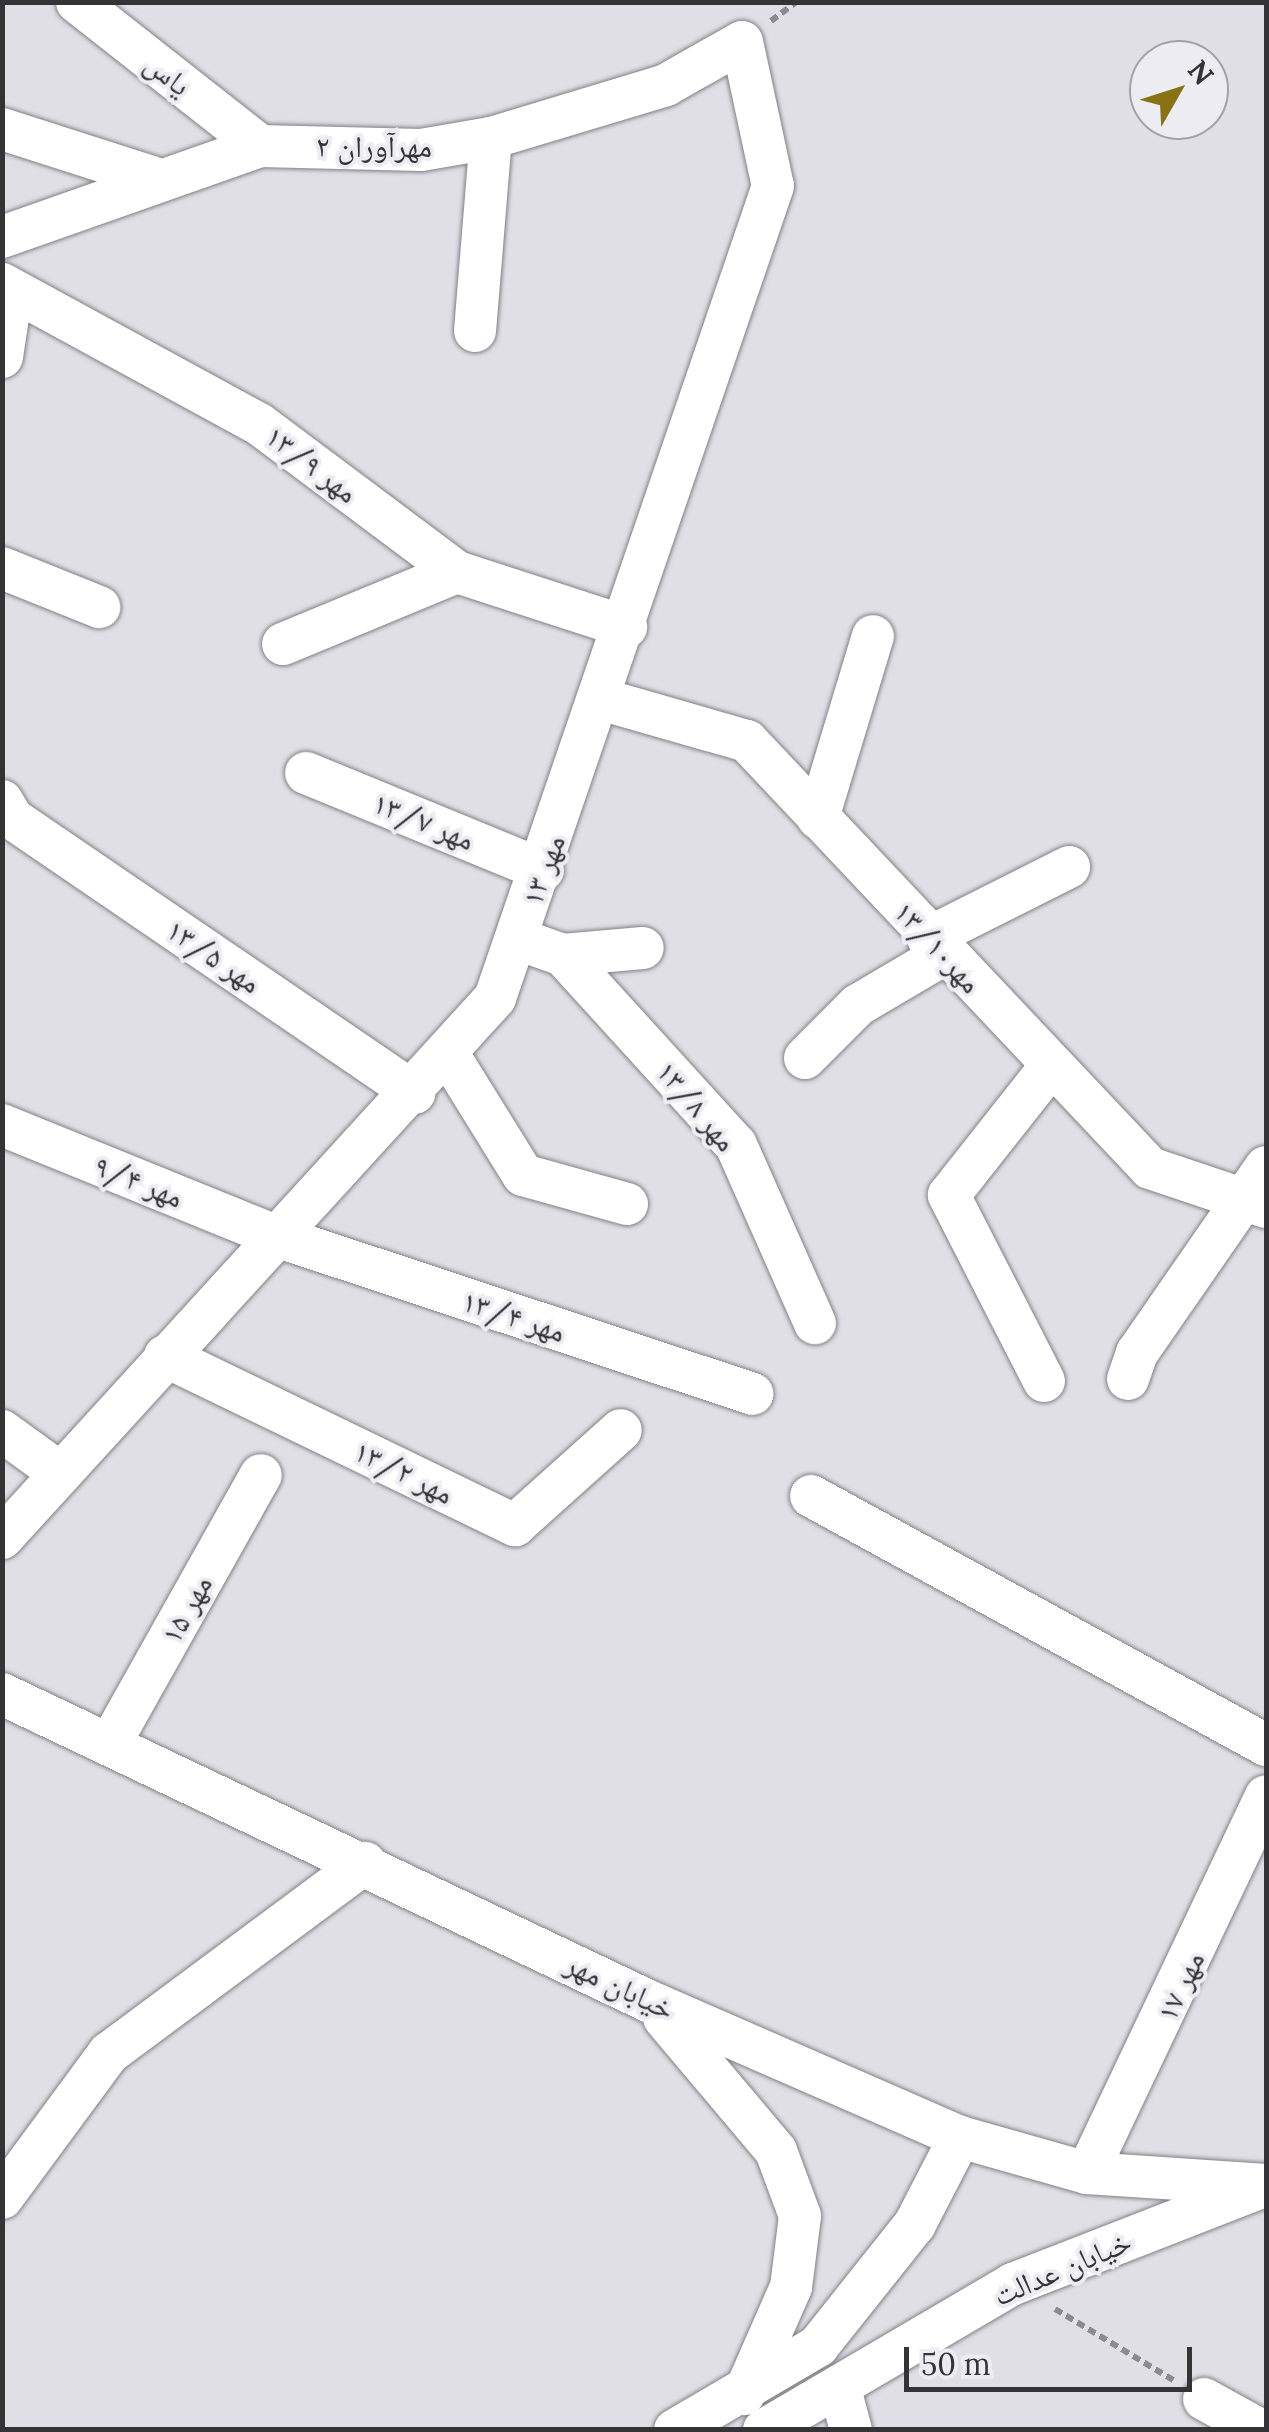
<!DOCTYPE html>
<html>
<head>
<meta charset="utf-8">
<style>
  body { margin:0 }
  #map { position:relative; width:1269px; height:2432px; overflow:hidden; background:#e0dfe6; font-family:Lora,"Noto Naskh Arabic",serif }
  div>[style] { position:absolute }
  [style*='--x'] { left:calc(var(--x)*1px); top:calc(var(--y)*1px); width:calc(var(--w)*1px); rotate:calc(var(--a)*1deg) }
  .path>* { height:6px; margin-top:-3px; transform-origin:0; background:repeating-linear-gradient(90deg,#8b8a8f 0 8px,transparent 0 13px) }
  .roads { filter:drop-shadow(0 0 2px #828187) drop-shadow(0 0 2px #828187) }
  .minor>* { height:42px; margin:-21px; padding:0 21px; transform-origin:21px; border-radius:21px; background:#fff }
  span { translate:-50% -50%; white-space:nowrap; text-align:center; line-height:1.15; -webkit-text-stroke:8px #eeecf3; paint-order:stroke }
  .street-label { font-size:30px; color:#343436 }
  .frame { position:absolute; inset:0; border:5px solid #343436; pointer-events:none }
  .north { position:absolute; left:1129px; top:40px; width:100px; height:100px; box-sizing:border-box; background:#eeecf3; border:2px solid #a4a2a7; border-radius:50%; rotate:51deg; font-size:28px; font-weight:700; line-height:40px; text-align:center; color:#343436 }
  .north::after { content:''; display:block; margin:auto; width:35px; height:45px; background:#887214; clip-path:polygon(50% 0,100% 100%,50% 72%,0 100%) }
  .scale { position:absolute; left:904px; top:2347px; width:288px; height:45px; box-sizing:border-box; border:5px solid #343436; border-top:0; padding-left:12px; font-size:30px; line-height:35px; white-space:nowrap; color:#343436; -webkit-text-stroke:8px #eeecf3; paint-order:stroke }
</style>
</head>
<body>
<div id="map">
  <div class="path">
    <div style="--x:771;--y:21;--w:31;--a:-37"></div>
    <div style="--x:1055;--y:2309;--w:138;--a:31"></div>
  </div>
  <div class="roads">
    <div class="minor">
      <div style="--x:77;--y:2;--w:233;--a:38.2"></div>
      <div style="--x:2;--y:129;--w:167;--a:17.8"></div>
      <div style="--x:2;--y:237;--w:274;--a:-19.4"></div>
      <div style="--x:260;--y:146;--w:161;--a:1.4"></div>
      <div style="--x:421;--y:150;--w:71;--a:-9.7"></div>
      <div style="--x:491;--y:138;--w:183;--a:-16.8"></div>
      <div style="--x:666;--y:85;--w:87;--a:-29.5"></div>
      <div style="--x:742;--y:42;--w:147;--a:77.9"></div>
      <div style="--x:773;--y:186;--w:858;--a:108.9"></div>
      <div style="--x:495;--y:998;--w:731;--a:132.39"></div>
      <div style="--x:2;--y:284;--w:293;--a:28.6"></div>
      <div style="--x:259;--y:424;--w:247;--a:36.8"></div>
      <div style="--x:457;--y:572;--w:178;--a:18"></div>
      <div style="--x:475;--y:331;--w:194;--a:-85.3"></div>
      <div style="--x:2;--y:357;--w:68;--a:-81.5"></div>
      <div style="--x:2;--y:568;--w:105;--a:21.9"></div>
      <div style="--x:283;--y:644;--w:188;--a:-22.5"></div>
      <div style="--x:604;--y:700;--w:149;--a:16"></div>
      <div style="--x:747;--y:741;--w:587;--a:46.66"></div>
      <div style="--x:1150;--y:1168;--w:122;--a:18.6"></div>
      <div style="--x:306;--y:773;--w:256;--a:22.3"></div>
      <div style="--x:2;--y:801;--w:21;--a:59"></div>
      <div style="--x:13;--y:819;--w:486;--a:34.3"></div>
      <div style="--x:818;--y:818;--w:190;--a:-73.2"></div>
      <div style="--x:928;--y:938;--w:158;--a:-26.7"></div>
      <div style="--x:518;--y:939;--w:48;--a:19.6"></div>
      <div style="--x:563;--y:955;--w:257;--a:47.7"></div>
      <div style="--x:736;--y:1145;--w:195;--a:66.1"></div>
      <div style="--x:563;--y:955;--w:80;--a:-5"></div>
      <div style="--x:448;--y:1054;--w:142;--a:58.2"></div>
      <div style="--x:523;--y:1175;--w:108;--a:15.6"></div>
      <div style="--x:805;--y:1058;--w:75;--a:-45"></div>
      <div style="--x:858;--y:1005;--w:99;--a:-30.5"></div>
      <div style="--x:2;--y:1125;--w:296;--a:22.1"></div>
      <div style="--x:276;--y:1236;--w:502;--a:18.33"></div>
      <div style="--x:165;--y:1356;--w:389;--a:25.8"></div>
      <div style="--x:515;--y:1525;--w:142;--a:-41.9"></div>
      <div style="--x:1128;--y:1379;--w:28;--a:-71"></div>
      <div style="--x:1137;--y:1353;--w:226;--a:-55.3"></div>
      <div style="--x:1044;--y:1381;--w:209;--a:-117.1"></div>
      <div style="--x:949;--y:1195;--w:164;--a:-51.7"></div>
      <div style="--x:2;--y:1431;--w:72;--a:35.9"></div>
      <div style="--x:811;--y:1496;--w:519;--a:28.69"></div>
      <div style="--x:2;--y:1694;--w:713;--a:25.41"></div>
      <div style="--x:646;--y:2000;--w:343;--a:23.6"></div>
      <div style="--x:960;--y:2137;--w:132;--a:15.8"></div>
      <div style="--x:1087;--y:2173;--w:179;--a:3.8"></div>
      <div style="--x:111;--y:1742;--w:306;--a:-60.7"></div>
      <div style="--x:664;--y:2018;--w:174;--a:49.9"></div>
      <div style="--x:776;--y:2151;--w:69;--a:69.7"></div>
      <div style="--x:800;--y:2216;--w:72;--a:97.2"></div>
      <div style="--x:791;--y:2287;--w:117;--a:113.7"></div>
      <div style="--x:1087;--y:2173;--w:417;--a:-64.6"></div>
      <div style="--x:2;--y:2198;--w:180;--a:-53.6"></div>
      <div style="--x:109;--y:2053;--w:319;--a:-36.6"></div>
      <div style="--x:840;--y:2389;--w:42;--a:75"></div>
      <div style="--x:1204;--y:2399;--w:64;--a:29"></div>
      <div style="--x:675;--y:2430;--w:166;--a:-30.4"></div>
      <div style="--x:818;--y:2346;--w:156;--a:-51.5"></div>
      <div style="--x:915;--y:2224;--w:98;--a:-62.7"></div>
      <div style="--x:764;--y:2430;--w:289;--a:-30.4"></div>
      <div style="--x:1013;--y:2284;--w:262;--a:-21.3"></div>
    </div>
  </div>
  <div class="street-label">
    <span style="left:168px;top:74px;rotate:38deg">یاس</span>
    <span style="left:374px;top:146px">مهرآوران ۲</span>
    <span style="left:312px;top:464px;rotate:37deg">مهر ۱۳/۹</span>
    <span style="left:424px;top:821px;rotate:22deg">مهر ۱۳/۷</span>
    <span style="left:543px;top:870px;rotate:-70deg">مهر ۱۳</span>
    <span style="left:938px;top:947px;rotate:47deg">مهر۱۳/۱۰</span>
    <span style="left:214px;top:956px;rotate:34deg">مهر ۱۳/۵</span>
    <span style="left:697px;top:1106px;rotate:50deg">مهر ۱۳/۸</span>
    <span style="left:139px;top:1181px;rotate:22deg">مهر ۹/۴</span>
    <span style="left:514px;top:1316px;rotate:18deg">مهر ۱۳/۴</span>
    <span style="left:404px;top:1472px;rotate:26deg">مهر ۱۳/۲</span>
    <span style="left:186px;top:1609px;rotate:-61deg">مهر ۱۵</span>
    <span style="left:620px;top:1986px;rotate:25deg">خیابان مهر</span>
    <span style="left:1180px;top:1986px;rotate:-65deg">مهر ۱۷</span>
    <span style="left:1062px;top:2268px;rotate:-23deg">خیابان عدالت</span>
  </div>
  <div class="frame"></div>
  <div class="north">N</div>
  <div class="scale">50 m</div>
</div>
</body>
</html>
